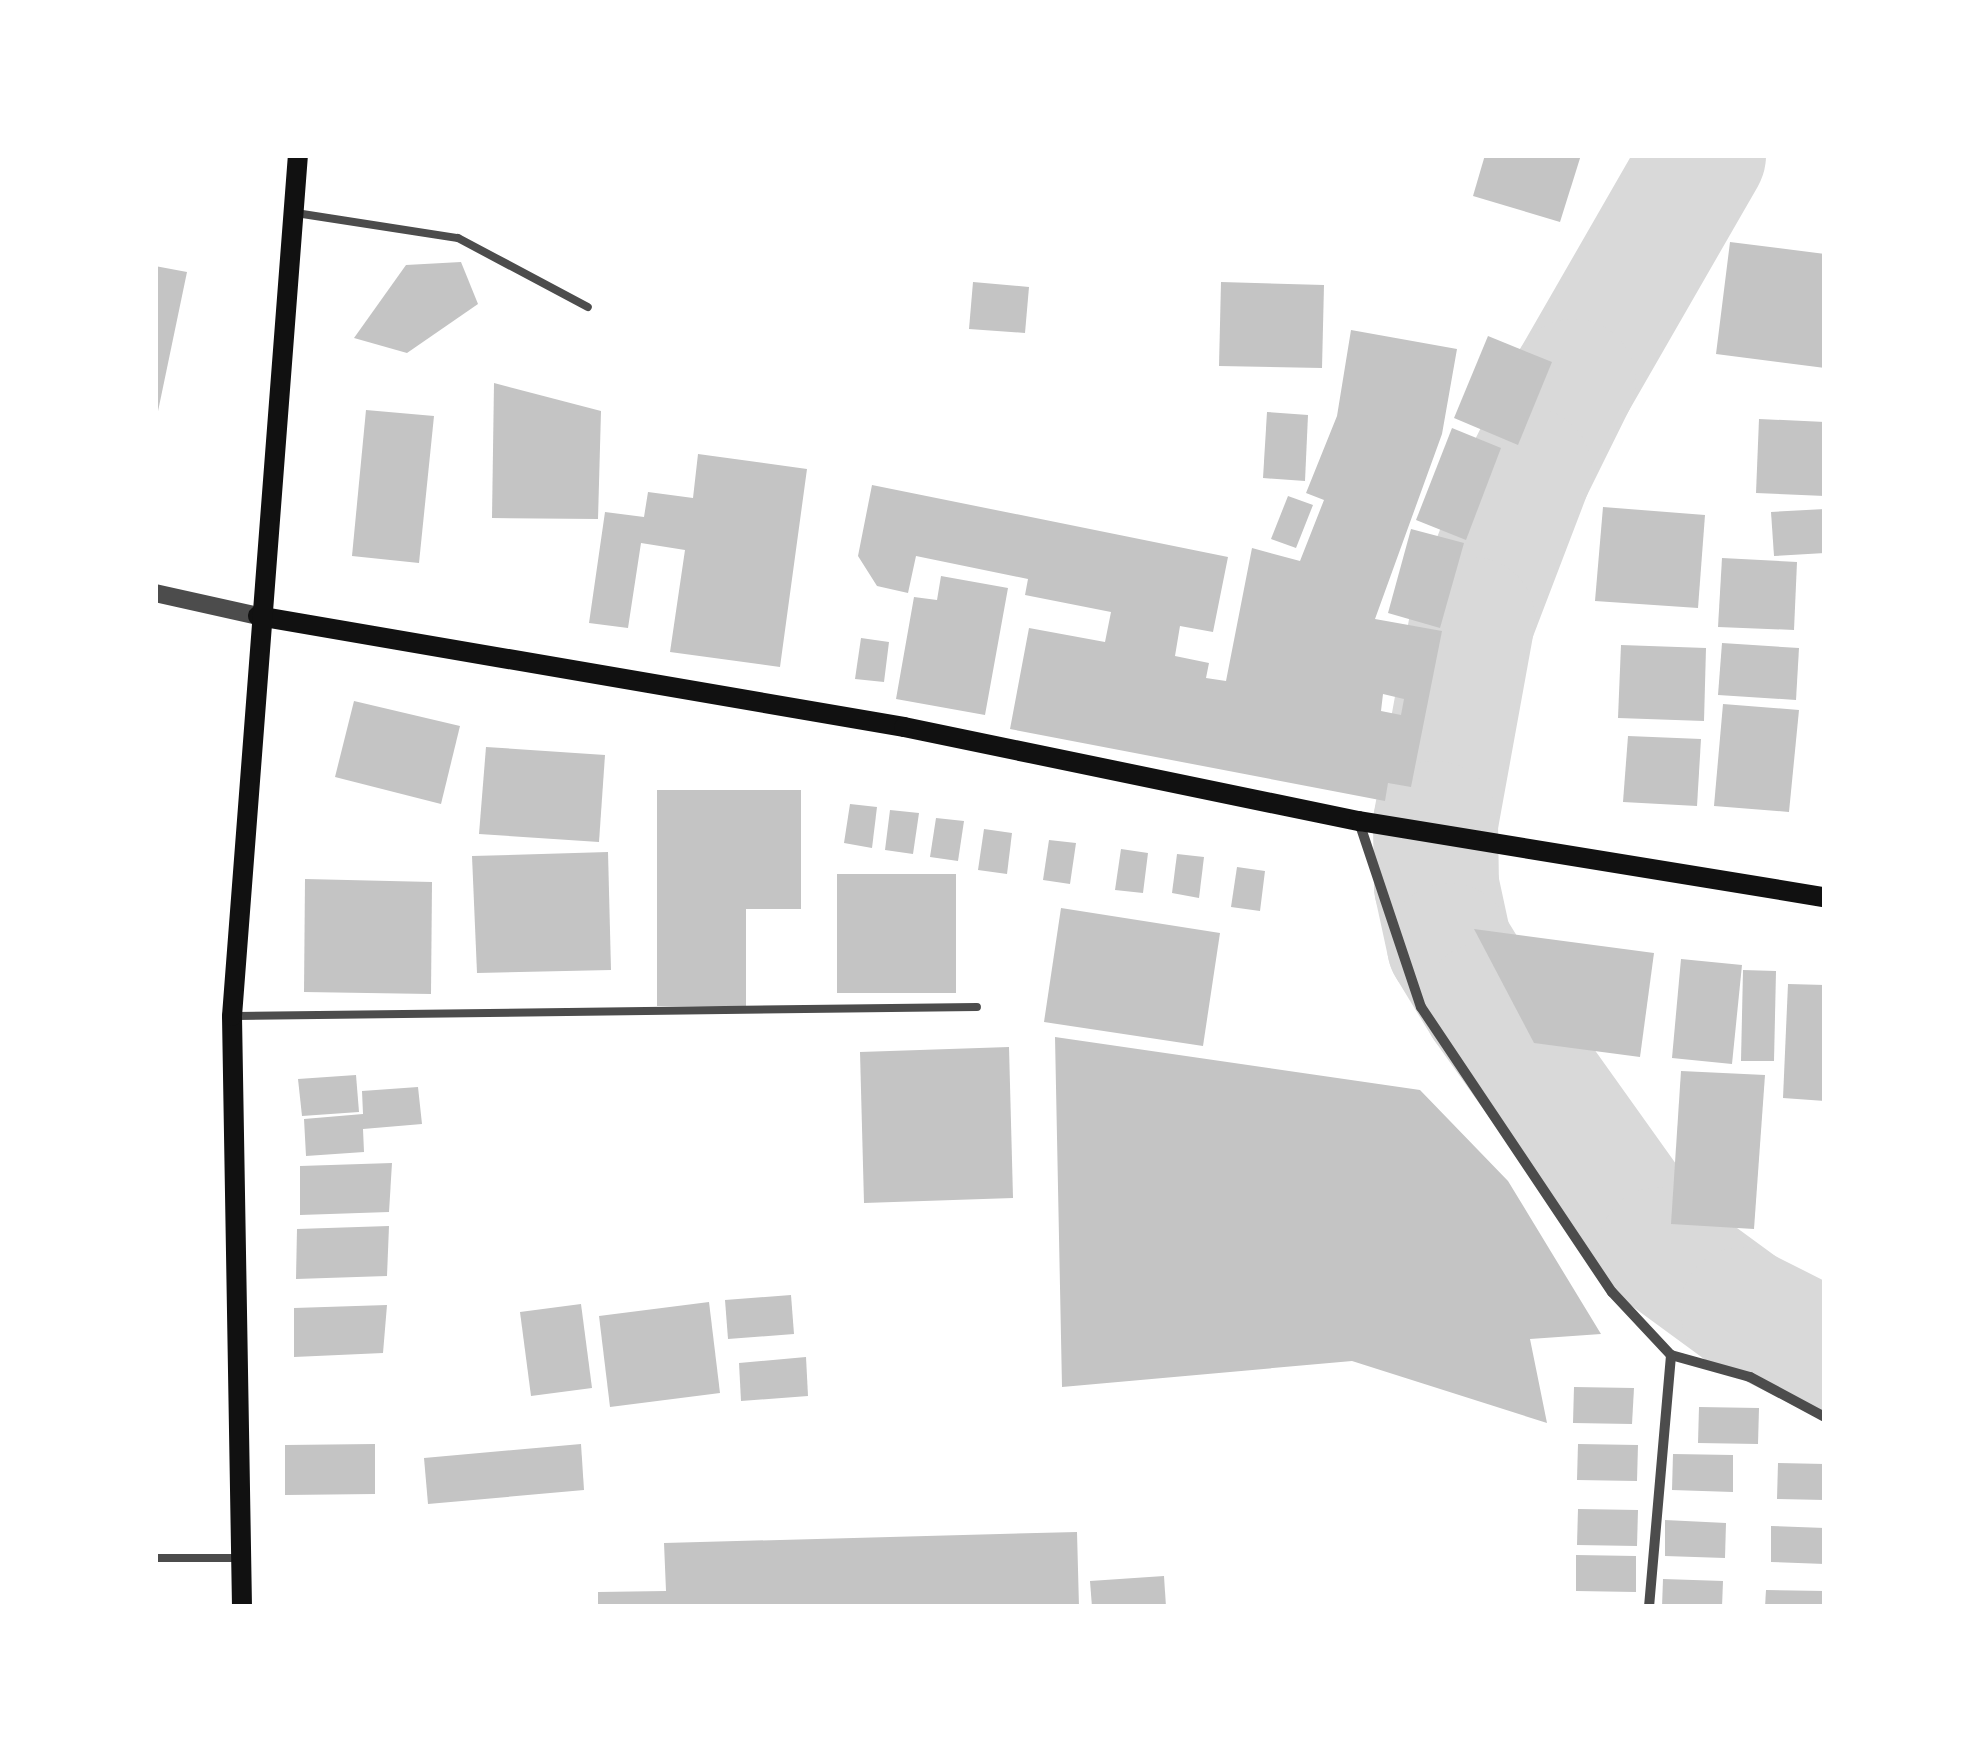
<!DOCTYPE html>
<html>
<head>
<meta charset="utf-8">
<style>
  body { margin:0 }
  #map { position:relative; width:1980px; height:1762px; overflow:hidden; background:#fff; font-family:Overpass,sans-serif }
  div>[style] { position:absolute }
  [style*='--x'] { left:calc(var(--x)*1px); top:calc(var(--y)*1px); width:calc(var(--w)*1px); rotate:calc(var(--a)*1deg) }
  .river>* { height:125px; margin:-62.5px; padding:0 62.5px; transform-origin:62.5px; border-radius:62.5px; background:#d9d9d9 }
  .building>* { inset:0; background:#c4c4c4 }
  .service>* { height:8px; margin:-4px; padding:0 4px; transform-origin:4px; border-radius:4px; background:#4c4c4c }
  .minor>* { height:10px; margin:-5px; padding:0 5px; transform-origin:5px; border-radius:5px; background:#4c4c4c }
  .tertiary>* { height:18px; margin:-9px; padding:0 9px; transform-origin:9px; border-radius:9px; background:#4c4c4c }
  .secondary>* { height:20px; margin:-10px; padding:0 10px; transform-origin:10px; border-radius:10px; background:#111 }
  span { translate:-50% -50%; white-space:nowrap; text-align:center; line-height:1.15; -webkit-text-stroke:8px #fff; paint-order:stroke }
  .frame { position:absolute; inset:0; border:158px solid #fff; pointer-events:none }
</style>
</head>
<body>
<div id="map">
  <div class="river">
    <div style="--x:1703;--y:155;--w:261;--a:119.9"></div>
    <div style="--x:1573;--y:381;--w:99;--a:116.3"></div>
    <div style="--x:1529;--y:470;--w:160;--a:110.9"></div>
    <div style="--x:1472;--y:619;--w:207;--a:100.3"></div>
    <div style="--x:1435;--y:823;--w:62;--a:89.1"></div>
    <div style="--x:1436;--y:885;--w:61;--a:77.8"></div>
    <div style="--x:1449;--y:945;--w:69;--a:58.6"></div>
    <div style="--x:1485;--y:1004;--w:301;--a:54.5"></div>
    <div style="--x:1660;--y:1249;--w:102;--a:36.2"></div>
    <div style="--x:1742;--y:1309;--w:93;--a:26.8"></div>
  </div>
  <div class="building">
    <div style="clip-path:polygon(1485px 155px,1581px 155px,1560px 222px,1473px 196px)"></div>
    <div style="clip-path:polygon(1730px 242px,1825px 254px,1825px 368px,1716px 354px)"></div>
    <div style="clip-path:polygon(461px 262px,478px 304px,407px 353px,354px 338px,406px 265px)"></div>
    <div style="clip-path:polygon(155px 266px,187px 272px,157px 416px,155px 416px)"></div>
    <div style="clip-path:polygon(973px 282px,1029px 287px,1025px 333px,969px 329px)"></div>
    <div style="clip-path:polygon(1221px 282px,1324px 285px,1322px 368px,1219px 366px)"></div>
    <div style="clip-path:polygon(evenodd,1351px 330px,1457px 349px,1442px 434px,1375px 619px,1442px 631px,1411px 787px,1388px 783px,1385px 801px,1010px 729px,1029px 628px,1105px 642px,1111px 612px,1025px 595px,1028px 579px,916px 556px,908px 593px,877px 586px,858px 556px,872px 485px,1228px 557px,1213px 632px,1180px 626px,1175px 656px,1209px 663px,1206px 678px,1226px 681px,1252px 548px,1300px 561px,1324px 500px,1306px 493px,1337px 416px,1351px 330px,1383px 694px,1404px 699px,1401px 715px,1381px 711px,1383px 694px)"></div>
    <div style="clip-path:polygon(1488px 336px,1552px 362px,1518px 445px,1454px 418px)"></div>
    <div style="clip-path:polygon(494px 383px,601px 411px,598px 519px,492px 518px)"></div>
    <div style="clip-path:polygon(366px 410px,434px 416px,419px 563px,352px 556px)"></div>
    <div style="clip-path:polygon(1267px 412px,1308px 415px,1305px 481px,1263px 478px)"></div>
    <div style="clip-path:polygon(1759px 419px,1825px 422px,1825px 496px,1756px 493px)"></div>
    <div style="clip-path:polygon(1452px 428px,1501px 448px,1466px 540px,1416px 520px)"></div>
    <div style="clip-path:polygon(698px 454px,807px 469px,780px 667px,670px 652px,685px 550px,641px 543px,628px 628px,589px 623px,605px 512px,644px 517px,648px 492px,693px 498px)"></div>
    <div style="clip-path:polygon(1288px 496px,1313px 505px,1296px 548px,1271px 539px)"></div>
    <div style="clip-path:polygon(1603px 507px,1705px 515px,1698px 608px,1595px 601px)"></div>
    <div style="clip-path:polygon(1825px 509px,1825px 553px,1774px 556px,1771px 512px)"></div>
    <div style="clip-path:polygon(1411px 529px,1464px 543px,1440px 628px,1388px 613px)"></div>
    <div style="clip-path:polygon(1722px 558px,1797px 562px,1794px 630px,1718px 627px)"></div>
    <div style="clip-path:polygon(941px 576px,1008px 588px,985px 715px,896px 699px,914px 597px,937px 600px)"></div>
    <div style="clip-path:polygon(861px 638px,889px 642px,884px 682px,855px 679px)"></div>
    <div style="clip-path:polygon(1722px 643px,1799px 648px,1796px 700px,1718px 695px)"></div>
    <div style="clip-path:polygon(1621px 645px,1706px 648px,1704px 721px,1618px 718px)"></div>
    <div style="clip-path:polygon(354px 701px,460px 726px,441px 804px,335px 777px)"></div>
    <div style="clip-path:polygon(1723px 704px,1799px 710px,1789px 812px,1714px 806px)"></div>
    <div style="clip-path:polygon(1628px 736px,1701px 739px,1697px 806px,1623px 802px)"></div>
    <div style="clip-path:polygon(486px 747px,605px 755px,599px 842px,479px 834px)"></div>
    <div style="clip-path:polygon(657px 790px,801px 790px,801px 909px,746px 909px,746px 1006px,657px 1006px)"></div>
    <div style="clip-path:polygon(850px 804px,877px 807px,872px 848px,844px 843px)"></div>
    <div style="clip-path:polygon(890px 810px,919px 813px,913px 854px,885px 850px)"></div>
    <div style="clip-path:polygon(936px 818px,964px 821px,958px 861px,930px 857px)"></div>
    <div style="clip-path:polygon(984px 829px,1012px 833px,1007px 874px,978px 870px)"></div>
    <div style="clip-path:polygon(1049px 840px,1076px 843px,1070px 884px,1043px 880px)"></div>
    <div style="clip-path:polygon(1121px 849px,1148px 853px,1143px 893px,1115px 890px)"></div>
    <div style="clip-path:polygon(608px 852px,611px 970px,477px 973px,472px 856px)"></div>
    <div style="clip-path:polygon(1177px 854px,1204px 857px,1199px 898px,1172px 893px)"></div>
    <div style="clip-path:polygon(1237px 867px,1265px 871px,1260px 911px,1231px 907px)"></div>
    <div style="clip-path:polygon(837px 874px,956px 874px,956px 993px,837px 993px)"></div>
    <div style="clip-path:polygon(305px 879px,432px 882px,431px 994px,304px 992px)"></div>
    <div style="clip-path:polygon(1061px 908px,1220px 933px,1203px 1046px,1044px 1022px)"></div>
    <div style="clip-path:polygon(1474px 929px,1654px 953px,1640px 1057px,1534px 1043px)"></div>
    <div style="clip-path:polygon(1681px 959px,1742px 965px,1732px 1064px,1672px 1058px)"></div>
    <div style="clip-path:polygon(1743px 970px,1776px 971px,1774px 1061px,1741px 1061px)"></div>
    <div style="clip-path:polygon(1788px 984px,1825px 985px,1825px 1101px,1783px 1098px)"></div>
    <div style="clip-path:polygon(1055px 1037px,1420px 1090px,1508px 1181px,1601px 1334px,1530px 1339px,1547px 1423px,1352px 1361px,1062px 1387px)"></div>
    <div style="clip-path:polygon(1009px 1047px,1013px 1198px,864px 1203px,860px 1052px)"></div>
    <div style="clip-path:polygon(1681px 1071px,1765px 1075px,1754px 1229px,1671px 1224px)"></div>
    <div style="clip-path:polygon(356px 1075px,359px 1112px,302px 1116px,298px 1079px)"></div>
    <div style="clip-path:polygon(418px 1087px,422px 1124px,363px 1129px,364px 1152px,306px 1156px,304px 1119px,363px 1114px,362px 1091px)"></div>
    <div style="clip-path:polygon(392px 1163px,389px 1212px,300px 1215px,300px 1166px)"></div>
    <div style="clip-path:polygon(389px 1226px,387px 1276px,296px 1279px,297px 1229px)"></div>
    <div style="clip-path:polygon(791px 1295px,794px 1334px,728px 1339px,725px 1300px)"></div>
    <div style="clip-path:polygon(709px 1302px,720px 1393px,610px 1407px,599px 1316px)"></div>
    <div style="clip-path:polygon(581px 1304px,592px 1388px,531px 1396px,520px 1312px)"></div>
    <div style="clip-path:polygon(387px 1305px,383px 1353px,294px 1357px,294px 1308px)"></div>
    <div style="clip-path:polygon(806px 1357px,808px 1396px,741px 1401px,739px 1363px)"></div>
    <div style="clip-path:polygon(1574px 1387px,1634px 1388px,1632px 1424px,1573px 1423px)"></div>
    <div style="clip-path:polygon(1699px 1407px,1759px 1408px,1758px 1444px,1698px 1443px)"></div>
    <div style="clip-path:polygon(375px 1444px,375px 1494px,285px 1495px,285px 1445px)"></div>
    <div style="clip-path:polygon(581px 1444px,584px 1490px,428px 1504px,424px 1458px)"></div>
    <div style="clip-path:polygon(1578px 1444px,1638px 1445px,1637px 1481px,1577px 1480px)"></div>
    <div style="clip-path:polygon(1673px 1454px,1733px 1455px,1733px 1492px,1672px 1490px)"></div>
    <div style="clip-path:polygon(1778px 1463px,1825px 1464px,1825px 1500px,1777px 1499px)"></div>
    <div style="clip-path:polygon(1578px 1509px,1638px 1510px,1637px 1546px,1577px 1545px)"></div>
    <div style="clip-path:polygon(1665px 1520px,1726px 1523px,1725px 1558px,1665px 1556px)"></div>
    <div style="clip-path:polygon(1771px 1526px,1825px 1528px,1825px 1564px,1771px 1562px)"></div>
    <div style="clip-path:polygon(1077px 1532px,1079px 1607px,598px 1607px,598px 1592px,666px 1591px,664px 1543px)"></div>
    <div style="clip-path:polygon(1576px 1555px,1636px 1556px,1636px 1592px,1576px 1591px)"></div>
    <div style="clip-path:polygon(1164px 1576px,1166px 1607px,1092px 1607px,1090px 1581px)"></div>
    <div style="clip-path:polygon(1663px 1579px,1723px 1581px,1722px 1607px,1662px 1607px)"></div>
    <div style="clip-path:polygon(1766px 1590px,1825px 1591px,1825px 1607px,1765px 1607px)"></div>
  </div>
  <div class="service">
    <div style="--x:296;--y:213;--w:164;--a:8.8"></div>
    <div style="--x:458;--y:238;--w:147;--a:28"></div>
    <div style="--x:236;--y:1016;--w:741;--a:-0.7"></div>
    <div style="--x:155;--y:1558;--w:85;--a:0"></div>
  </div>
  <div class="minor">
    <div style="--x:1359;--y:822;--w:195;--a:71.5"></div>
    <div style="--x:1421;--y:1007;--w:343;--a:56.2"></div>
    <div style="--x:1612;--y:1292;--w:86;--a:46.9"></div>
    <div style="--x:1671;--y:1355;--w:82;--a:15.6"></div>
    <div style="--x:1750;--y:1377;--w:85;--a:28.1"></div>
    <div style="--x:1649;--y:1607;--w:253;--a:-85"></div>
  </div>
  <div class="tertiary">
    <div style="--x:155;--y:593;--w:106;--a:12.6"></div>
  </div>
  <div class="secondary">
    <div style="--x:258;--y:616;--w:655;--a:9.75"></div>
    <div style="--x:904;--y:727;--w:465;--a:11.7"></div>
    <div style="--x:1359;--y:821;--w:472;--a:9.3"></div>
    <div style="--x:242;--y:1607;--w:591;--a:-90.97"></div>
    <div style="--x:232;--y:1016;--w:864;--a:-85.62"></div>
  </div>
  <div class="frame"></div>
</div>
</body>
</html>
